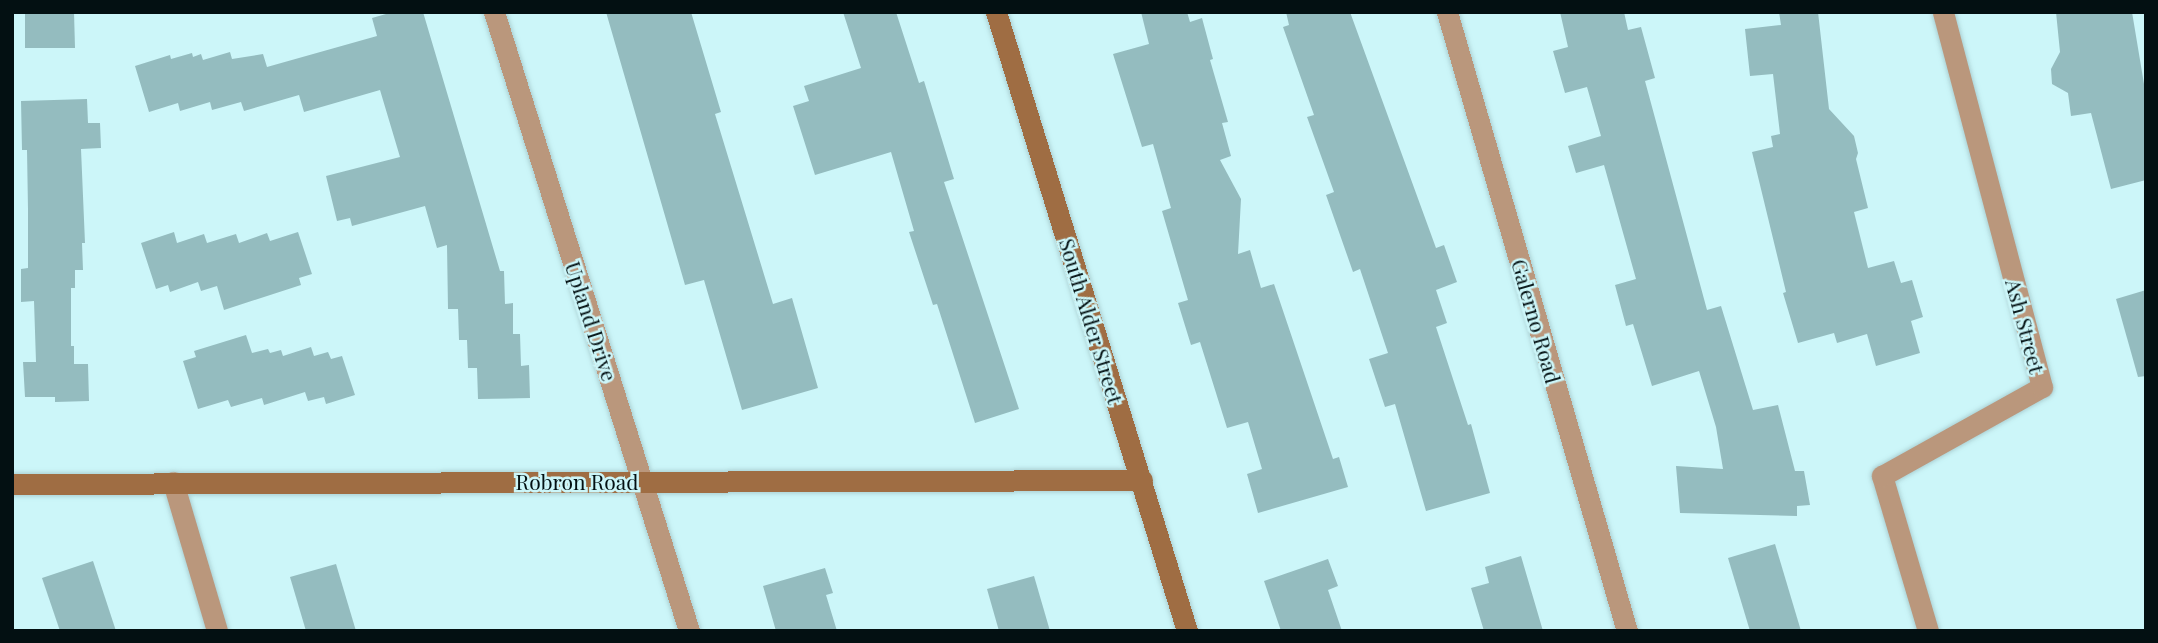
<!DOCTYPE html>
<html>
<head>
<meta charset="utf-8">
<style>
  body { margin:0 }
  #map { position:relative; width:2158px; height:643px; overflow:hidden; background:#ccf6f9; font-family:"Playfair Display",serif }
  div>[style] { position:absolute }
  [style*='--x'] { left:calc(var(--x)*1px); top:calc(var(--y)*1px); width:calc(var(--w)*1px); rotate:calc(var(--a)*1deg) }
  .building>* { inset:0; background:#94bcbf }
  .roads { filter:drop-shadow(0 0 2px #acd1d4) drop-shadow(0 0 2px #acd1d4) }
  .street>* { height:21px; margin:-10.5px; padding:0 10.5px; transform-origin:10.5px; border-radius:10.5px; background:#ba977c }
  .secondary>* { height:21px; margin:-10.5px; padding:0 10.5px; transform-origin:10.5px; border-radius:10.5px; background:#9f6d43 }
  span { translate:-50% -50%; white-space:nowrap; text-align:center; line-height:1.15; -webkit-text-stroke:5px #ccf6f9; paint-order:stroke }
  .street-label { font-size:21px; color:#031012 }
  .frame { position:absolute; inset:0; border:14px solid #031012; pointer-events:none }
</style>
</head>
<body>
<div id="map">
  <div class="building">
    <div style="clip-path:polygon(31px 12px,74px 12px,75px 48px,25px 48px,25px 14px)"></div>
    <div style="clip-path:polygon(393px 12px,423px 12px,500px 271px,504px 271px,505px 304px,513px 303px,513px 334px,520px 334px,521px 366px,529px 365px,530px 398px,478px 399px,477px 368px,468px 368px,467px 340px,459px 340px,458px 309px,448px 309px,447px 245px,437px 248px,425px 206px,352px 226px,350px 218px,337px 221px,326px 176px,400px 157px,380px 90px,304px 112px,299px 95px,244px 111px,241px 102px,212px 110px,210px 102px,180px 111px,178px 103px,149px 112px,135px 66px,170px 55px,171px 59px,192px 53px,193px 57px,201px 54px,203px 60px,230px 52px,232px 59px,263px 54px,267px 67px,377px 36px,372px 18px)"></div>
    <div style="clip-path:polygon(606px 12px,691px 12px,721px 112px,715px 114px,773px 304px,792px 298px,818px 388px,742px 410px,704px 280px,685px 285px)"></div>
    <div style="clip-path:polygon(843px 12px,896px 12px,919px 83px,924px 81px,954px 179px,944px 182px,1019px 409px,975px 423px,937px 304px,933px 305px,909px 232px,914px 231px,891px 152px,815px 175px,793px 106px,809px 101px,804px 86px,861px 68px)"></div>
    <div style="clip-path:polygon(1141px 12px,1187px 12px,1190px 22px,1202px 18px,1213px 59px,1210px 60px,1228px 122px,1222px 123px,1231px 156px,1220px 160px,1241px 199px,1238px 254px,1250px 250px,1261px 288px,1274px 284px,1333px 459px,1339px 457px,1348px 487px,1258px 513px,1247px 474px,1262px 469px,1248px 422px,1227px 428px,1200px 342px,1191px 345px,1178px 303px,1188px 300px,1162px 211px,1171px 208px,1153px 144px,1142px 147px,1113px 54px,1149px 44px)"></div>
    <div style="clip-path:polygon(1286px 12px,1350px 12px,1436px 248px,1444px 245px,1457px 282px,1436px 290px,1447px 323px,1436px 327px,1468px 425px,1471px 424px,1490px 493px,1426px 511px,1395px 404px,1385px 407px,1369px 359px,1388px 353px,1360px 269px,1353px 272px,1326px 195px,1334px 192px,1307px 117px,1314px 115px,1283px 27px,1289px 25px)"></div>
    <div style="clip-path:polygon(1560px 12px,1624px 12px,1628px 30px,1641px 27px,1655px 78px,1645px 81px,1707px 310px,1721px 306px,1753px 410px,1778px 405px,1795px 471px,1804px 471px,1810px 505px,1797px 506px,1797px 516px,1680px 513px,1676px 466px,1723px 469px,1716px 427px,1699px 371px,1652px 386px,1633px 324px,1626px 326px,1615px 285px,1636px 279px,1604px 165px,1576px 173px,1568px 146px,1601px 136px,1587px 87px,1565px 93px,1553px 51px,1568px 47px)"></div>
    <div style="clip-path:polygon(1779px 12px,1818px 12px,1829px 109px,1854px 136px,1858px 153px,1856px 159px,1868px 208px,1854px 212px,1868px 268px,1894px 261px,1901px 283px,1912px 280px,1923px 317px,1911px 321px,1920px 353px,1876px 366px,1867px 334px,1837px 343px,1834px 333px,1798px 343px,1783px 293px,1786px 292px,1752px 152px,1773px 147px,1771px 136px,1780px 134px,1773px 74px,1750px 76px,1745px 29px,1781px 25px)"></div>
    <div style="clip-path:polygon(2056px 12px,2132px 12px,2146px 96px,2146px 180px,2111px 189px,2091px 113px,2071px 116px,2068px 93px,2052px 84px,2051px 69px,2060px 52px)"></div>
    <div style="clip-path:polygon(87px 99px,88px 123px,100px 123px,101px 148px,81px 149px,85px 243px,82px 243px,83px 270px,75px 270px,75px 288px,71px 288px,71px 346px,74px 346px,74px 364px,88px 364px,89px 401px,55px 402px,55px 397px,25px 397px,23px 362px,36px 362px,34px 301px,21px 302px,21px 269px,28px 268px,28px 210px,27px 150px,22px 150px,21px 101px)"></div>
    <div style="clip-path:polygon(174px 232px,177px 243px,204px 234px,207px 243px,236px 234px,239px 243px,267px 233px,270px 241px,298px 232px,312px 274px,299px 278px,301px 285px,224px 310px,217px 286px,201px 291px,198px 282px,170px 292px,168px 285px,156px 289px,141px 243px)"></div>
    <div style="clip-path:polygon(2146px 290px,2146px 376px,2138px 377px,2116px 299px)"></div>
    <div style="clip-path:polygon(246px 335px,252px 353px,268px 349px,270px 353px,281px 350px,283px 356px,311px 347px,314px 356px,328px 352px,331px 359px,342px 356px,355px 395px,326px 404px,324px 397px,308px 401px,305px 392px,264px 405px,262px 398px,231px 407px,228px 400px,198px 409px,183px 361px,196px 357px,194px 351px)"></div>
    <div style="clip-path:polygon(1775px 544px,1801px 631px,1750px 631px,1728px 558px)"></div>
    <div style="clip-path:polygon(1521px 556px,1543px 631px,1484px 631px,1471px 588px,1489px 583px,1485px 567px)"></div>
    <div style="clip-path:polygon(1328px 559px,1338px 586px,1328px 590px,1342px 631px,1281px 631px,1264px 581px)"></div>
    <div style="clip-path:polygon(93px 561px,116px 631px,60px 631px,42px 578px)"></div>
    <div style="clip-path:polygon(336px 564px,356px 631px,306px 631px,290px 577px)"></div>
    <div style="clip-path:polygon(825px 568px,833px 593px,826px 595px,837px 631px,776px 631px,763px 586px)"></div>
    <div style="clip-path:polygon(1034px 576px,1050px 631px,999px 631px,987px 589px)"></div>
  </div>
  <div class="roads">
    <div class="street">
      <div style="--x:494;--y:12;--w:649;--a:72.51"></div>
      <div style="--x:1447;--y:12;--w:645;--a:73.79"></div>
      <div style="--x:173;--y:482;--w:155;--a:73.5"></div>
      <div style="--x:1928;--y:631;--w:162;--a:-106.5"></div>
      <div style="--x:1882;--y:476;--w:183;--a:-29.1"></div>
      <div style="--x:2042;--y:387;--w:388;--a:-104.8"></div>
    </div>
    <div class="secondary">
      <div style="--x:996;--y:12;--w:648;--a:72.85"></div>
      <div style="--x:12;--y:484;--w:1130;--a:-0.2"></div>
    </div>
  </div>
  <div class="street-label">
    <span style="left:592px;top:321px;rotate:72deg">Upland Drive</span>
    <span style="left:1092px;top:321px;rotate:73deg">South Alder Street</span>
    <span style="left:1537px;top:321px;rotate:74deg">Galerno Road</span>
    <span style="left:2026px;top:326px;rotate:75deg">Ash Street</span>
    <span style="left:577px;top:481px">Robron Road</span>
  </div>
  <div class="frame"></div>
</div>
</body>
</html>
